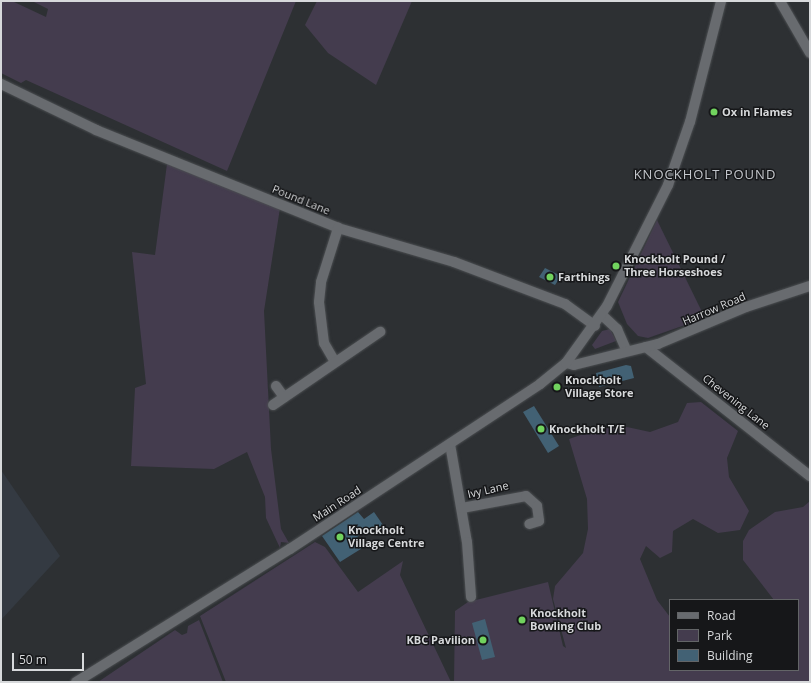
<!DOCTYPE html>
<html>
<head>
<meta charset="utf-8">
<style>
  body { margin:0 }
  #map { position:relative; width:811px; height:683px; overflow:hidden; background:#2d3033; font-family:"Open Sans",sans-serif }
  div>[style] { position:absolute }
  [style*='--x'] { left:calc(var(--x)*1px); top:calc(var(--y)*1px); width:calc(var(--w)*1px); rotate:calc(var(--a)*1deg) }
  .built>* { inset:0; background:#343a42 }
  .green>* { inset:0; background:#443c4e }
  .building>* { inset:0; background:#426174 }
  .roads { filter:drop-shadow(0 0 1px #4b4e51) drop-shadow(0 0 1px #4b4e51) }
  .minor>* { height:10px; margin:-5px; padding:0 5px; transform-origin:5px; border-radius:5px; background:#686b6f }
  .dots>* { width:11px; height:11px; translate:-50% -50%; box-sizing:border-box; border:2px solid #161719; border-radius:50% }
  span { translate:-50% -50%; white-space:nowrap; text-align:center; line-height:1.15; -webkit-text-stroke:3px #161719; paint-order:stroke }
  .poi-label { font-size:11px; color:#d7d9db; font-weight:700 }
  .left { translate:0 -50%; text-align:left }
  .right { translate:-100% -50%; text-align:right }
  .street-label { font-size:11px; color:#d7d9db }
  .quarter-label { font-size:13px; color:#c5c8cd; letter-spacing:1px }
  .frame { position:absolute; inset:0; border:2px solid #d7d9db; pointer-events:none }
  .legend { position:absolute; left:669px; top:599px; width:130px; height:72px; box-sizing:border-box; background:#161719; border:1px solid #636567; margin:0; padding:5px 7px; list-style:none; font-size:12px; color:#d7d9db }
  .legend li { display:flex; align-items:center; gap:8px; height:20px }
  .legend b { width:20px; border:1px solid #636567 }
  .scale { position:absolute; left:12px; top:653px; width:72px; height:18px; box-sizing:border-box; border:2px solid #d7d9db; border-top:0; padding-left:5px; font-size:12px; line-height:14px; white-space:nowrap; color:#d7d9db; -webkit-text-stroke:3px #161719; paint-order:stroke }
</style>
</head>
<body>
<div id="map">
  <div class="built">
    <div style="clip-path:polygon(1px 470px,60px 556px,1px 620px)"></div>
  </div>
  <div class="green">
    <div style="clip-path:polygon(1px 1px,12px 1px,46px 17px,48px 9px,32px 1px,296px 1px,227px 171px,26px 80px,21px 83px,1px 73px)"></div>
    <div style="clip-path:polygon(317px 1px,412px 1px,376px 85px,328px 53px,305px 25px)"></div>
    <div style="clip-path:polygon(167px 164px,280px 208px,264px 311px,271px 449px,281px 529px,289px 543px,281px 542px,280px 548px,266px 518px,265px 497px,247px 452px,214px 469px,131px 466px,135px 388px,146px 384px,132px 252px,155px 255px)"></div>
    <div style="clip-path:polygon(657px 220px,705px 318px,648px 338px,638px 336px,627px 324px,618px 302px)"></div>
    <div style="clip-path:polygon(610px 329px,616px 341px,595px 349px,592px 345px,602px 331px)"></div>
    <div style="clip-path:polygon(701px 402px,738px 431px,727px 458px,729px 477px,749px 511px,740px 530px,718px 533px,693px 519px,673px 531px,672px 552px,660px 558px,646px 546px,640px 559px,657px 600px,670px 617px,670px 670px,798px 670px,798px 600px,774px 600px,743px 560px,743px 541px,749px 530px,775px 512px,803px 507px,810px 501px,810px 682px,454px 682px,455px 611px,468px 602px,548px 582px,563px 646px,566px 648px,553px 599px,555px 586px,583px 553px,588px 529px,587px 499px,569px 439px,598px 429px,627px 427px,650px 432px,678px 422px,687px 403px)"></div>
    <div style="clip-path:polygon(315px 542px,325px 547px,358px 592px,403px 561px,400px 575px,451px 682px,226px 682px,200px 616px)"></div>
    <div style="clip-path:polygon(199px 620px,223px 682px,98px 682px,175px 630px,182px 635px,187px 633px,188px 626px)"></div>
  </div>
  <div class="building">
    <div style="clip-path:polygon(545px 268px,561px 276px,555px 285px,539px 277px)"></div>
    <div style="clip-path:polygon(626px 365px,631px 366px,634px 378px,599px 387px,596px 373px)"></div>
    <div style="clip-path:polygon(534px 406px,559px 446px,548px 453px,523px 412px)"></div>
    <div style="clip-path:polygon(358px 512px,364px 519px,374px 512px,383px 525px,375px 530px,372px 527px,357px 537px,364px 547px,340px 562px,322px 536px)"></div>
    <div style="clip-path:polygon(485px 619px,495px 657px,482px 660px,472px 623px)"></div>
  </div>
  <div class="roads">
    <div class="minor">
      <div style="--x:780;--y:1;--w:60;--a:60"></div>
      <div style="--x:1;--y:84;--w:106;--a:25.8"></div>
      <div style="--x:96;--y:130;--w:261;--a:22"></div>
      <div style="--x:338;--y:228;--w:121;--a:16.3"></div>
      <div style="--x:454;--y:262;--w:119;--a:20.7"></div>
      <div style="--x:565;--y:304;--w:37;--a:36"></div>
      <div style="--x:602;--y:315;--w:21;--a:43"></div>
      <div style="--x:617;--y:329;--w:24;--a:66"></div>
      <div style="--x:646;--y:347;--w:209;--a:38.2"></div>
      <div style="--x:335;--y:362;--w:22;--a:-120"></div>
      <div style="--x:324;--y:343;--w:41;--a:-97"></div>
      <div style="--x:319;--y:302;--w:20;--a:-84"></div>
      <div style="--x:321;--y:282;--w:57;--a:-72.5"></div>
      <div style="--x:566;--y:363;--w:8;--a:14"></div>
      <div style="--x:574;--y:365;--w:87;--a:-14"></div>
      <div style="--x:658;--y:344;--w:95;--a:-22.8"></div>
      <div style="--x:746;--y:307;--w:67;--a:-18.2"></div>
      <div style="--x:276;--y:386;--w:14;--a:54"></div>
      <div style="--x:273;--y:405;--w:130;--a:-34.3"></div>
      <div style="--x:450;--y:444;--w:99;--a:80.2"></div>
      <div style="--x:467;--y:542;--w:55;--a:85.8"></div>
      <div style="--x:462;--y:508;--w:65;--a:-10.6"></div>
      <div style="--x:526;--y:496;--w:15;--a:42"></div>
      <div style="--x:537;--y:506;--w:15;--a:82"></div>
      <div style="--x:539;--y:521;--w:10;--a:163"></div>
      <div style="--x:76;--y:682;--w:252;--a:-31.9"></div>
      <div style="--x:290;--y:549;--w:300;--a:-33.4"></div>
      <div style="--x:540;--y:384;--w:33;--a:-39"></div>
      <div style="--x:566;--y:363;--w:70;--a:-54.3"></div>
      <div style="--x:607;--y:306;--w:136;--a:-63.2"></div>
      <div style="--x:668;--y:185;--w:67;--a:-70.8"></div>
      <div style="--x:690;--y:122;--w:125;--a:-75.6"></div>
    </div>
  </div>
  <div class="dots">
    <div style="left:714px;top:112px;background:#71d35e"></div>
    <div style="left:616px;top:266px;background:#71d35e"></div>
    <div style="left:550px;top:277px;background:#71d35e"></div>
    <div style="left:557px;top:387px;background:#71d35e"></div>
    <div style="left:541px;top:429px;background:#71d35e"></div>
    <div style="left:340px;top:537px;background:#71d35e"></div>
    <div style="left:522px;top:620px;background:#71d35e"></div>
    <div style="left:483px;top:640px;background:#71d35e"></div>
  </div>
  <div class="poi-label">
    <span class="left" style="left:722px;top:112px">Ox in Flames</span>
    <span class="left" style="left:624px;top:266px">Knockholt Pound /<br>Three Horseshoes</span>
    <span class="left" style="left:558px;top:277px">Farthings</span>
    <span class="left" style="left:565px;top:387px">Knockholt<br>Village Store</span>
    <span class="left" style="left:549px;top:429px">Knockholt T/E</span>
    <span class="left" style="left:348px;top:537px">Knockholt<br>Village Centre</span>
    <span class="left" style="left:530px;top:620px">Knockholt<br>Bowling Club</span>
    <span class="right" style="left:475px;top:640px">KBC Pavilion</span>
  </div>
  <div class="street-label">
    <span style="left:301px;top:200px;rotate:22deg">Pound Lane</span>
    <span style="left:714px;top:309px;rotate:-23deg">Harrow Road</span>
    <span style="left:736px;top:402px;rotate:38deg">Chevening Lane</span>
    <span style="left:488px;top:490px;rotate:-13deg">Ivy Lane</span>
    <span style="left:337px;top:504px;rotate:-33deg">Main Road</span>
  </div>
  <div class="quarter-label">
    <span style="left:705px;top:174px">KNOCKHOLT POUND</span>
  </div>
  <div class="frame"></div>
  <ul class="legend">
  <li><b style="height:5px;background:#686b6f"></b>Road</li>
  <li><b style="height:11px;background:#443c4e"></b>Park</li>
  <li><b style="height:11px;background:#426174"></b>Building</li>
  </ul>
  <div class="scale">50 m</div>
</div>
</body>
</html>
